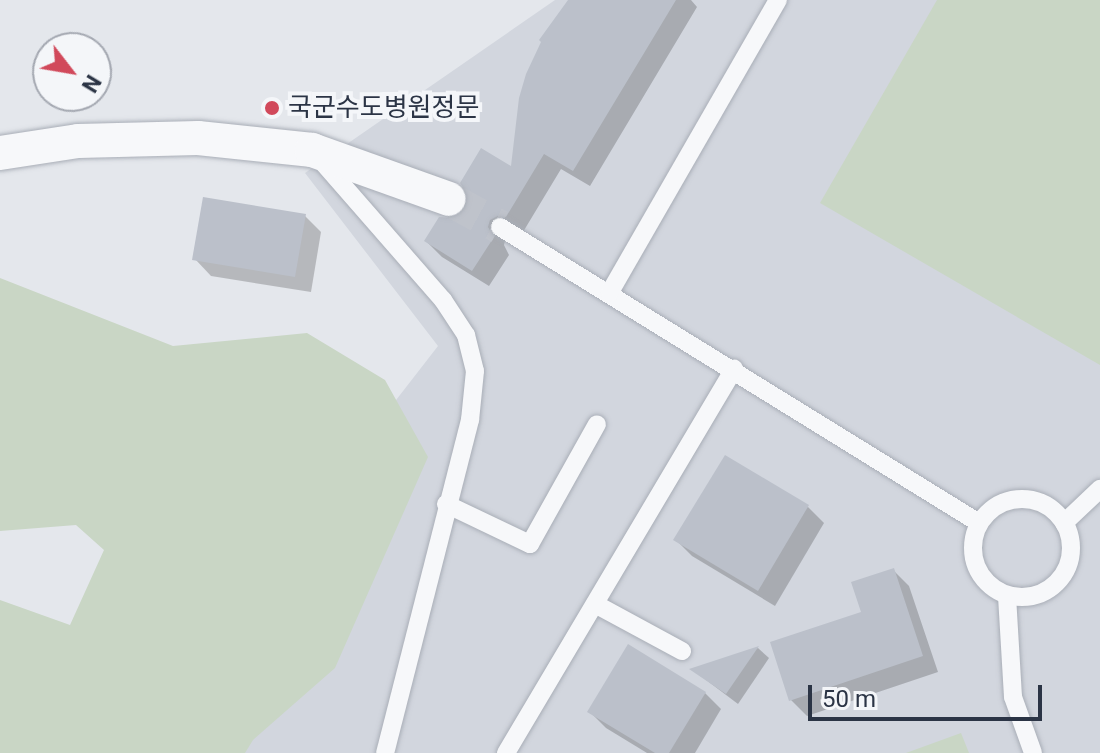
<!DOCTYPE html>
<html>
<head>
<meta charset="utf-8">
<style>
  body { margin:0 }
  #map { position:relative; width:1100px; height:753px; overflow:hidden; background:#e4e7ec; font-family:Roboto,"Noto Sans KR",sans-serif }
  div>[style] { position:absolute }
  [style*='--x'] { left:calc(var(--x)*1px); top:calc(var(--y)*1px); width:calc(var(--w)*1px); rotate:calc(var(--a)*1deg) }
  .built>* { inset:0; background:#d2d6de }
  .green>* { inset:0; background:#c9d6c5 }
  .shadow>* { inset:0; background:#0003 }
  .building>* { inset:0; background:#bbc0ca }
  .street-tunnel>* { height:34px; margin-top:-17px; transform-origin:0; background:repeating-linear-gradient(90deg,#bfc3cb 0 34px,transparent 0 51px) }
  .roads { filter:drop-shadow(0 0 2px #a9aeb7) drop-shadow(0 0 2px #a9aeb7) }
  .lane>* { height:18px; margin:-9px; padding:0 9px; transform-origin:9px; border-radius:9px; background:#f7f8fa }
  .lane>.ring { margin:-9px; padding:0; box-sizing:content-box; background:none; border:18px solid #f7f8fa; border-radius:50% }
  .street>* { height:34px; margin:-17px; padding:0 17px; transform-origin:17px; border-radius:17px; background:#f7f8fa }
  .dots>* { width:22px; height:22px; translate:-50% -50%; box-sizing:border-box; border:4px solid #f4f6f9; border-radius:50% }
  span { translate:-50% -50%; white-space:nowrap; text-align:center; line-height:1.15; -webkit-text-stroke:8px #f4f6f9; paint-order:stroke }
  .poi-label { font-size:26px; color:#2b3445 }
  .left { translate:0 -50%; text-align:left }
  .north { position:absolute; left:32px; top:32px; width:80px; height:80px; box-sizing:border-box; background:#f4f6f9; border:2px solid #a4a8b1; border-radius:50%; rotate:121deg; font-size:22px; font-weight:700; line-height:32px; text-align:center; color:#2b3445 }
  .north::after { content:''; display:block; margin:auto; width:28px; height:36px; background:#d1495b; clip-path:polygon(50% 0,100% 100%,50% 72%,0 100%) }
  .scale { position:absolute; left:808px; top:685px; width:234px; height:36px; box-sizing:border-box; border:4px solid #2b3445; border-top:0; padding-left:10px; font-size:24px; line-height:28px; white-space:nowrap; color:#2b3445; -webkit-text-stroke:6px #f4f6f9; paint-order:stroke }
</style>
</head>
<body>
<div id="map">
  <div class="built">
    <div style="clip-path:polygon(555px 0,1100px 0,1100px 753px,169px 753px,320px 498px,438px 346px,305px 173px)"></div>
  </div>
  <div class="green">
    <div style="clip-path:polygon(937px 0,1100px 0,1100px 365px,820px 203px)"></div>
    <div style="clip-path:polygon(0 278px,173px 346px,307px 333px,385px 380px,428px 457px,335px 668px,253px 740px,245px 753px,0 753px,0 600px,70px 625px,104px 550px,76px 525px,0 531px)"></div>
    <div style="clip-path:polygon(961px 733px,969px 753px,906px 753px)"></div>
  </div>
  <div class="shadow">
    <div style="clip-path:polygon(570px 0,691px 0,697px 7px,590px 186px,561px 169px,523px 232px,506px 236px,504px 245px,509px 255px,489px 286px,442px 257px,426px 241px,513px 170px)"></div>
    <div style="clip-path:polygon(305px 216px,321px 232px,311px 292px,211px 276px,195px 259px)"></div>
    <div style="clip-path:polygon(808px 507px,824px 523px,775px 606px,692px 556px,676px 540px)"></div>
    <div style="clip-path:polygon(893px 570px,909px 586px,938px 672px,807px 716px,791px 700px,864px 613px)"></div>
    <div style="clip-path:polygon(758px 648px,769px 658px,738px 704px,693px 670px)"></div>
    <div style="clip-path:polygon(705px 693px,721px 709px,695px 753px,647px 753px,606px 728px,590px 712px)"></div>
  </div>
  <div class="building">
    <div style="clip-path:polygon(568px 0,676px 0,573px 171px,544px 154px,506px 217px,500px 215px,490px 220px,488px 227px,494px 237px,472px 271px,424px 241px,439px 217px,453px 218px,467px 206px,468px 195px,460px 183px,481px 148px,511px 166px,519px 98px,526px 74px,541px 42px,539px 40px)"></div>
    <div style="clip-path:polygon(203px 197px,306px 214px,295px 277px,192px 260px)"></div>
    <div style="clip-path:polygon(725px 455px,809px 505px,758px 591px,673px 540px)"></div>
    <div style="clip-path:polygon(894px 568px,923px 656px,789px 701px,770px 642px,861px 612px,851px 582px)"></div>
    <div style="clip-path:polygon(628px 644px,706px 692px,669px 753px,655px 753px,587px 712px)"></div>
    <div style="clip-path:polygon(759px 646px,726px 694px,689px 669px)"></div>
  </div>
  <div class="street-tunnel">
    <div style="--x:449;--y:199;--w:58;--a:28.8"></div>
  </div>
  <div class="roads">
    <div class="lane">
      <div style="--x:319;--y:158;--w:189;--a:48.9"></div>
      <div style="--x:443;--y:300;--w:42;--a:56.7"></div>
      <div style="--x:466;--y:335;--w:37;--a:76"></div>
      <div style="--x:475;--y:371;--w:49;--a:95.8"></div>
      <div style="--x:470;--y:420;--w:344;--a:104.3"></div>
      <div style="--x:500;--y:227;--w:563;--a:31.71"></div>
      <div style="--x:610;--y:292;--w:337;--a:-60.1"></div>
      <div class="ring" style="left:973px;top:499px;width:80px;height:80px"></div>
      <div style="--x:446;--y:504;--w:93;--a:25.5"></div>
      <div style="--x:530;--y:544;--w:137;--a:-60.8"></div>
      <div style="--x:1064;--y:523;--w:50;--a:-43.4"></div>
      <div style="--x:1007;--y:596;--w:101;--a:86.6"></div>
      <div style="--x:1013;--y:697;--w:59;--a:70.3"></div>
      <div style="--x:595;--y:604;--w:99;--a:28.4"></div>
      <div style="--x:506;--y:753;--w:447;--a:-59.3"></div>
    </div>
    <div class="street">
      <div style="--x:0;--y:153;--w:79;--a:-8.7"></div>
      <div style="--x:78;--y:141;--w:120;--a:-1.4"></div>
      <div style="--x:198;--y:138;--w:115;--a:6"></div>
      <div style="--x:312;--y:150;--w:145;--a:19.7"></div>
    </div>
  </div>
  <div class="dots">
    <div style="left:272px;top:108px;background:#d1495b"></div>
  </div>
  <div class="poi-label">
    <span class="left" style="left:288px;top:108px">국군수도병원정문</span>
  </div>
  <div class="north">N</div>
  <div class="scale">50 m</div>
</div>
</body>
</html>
